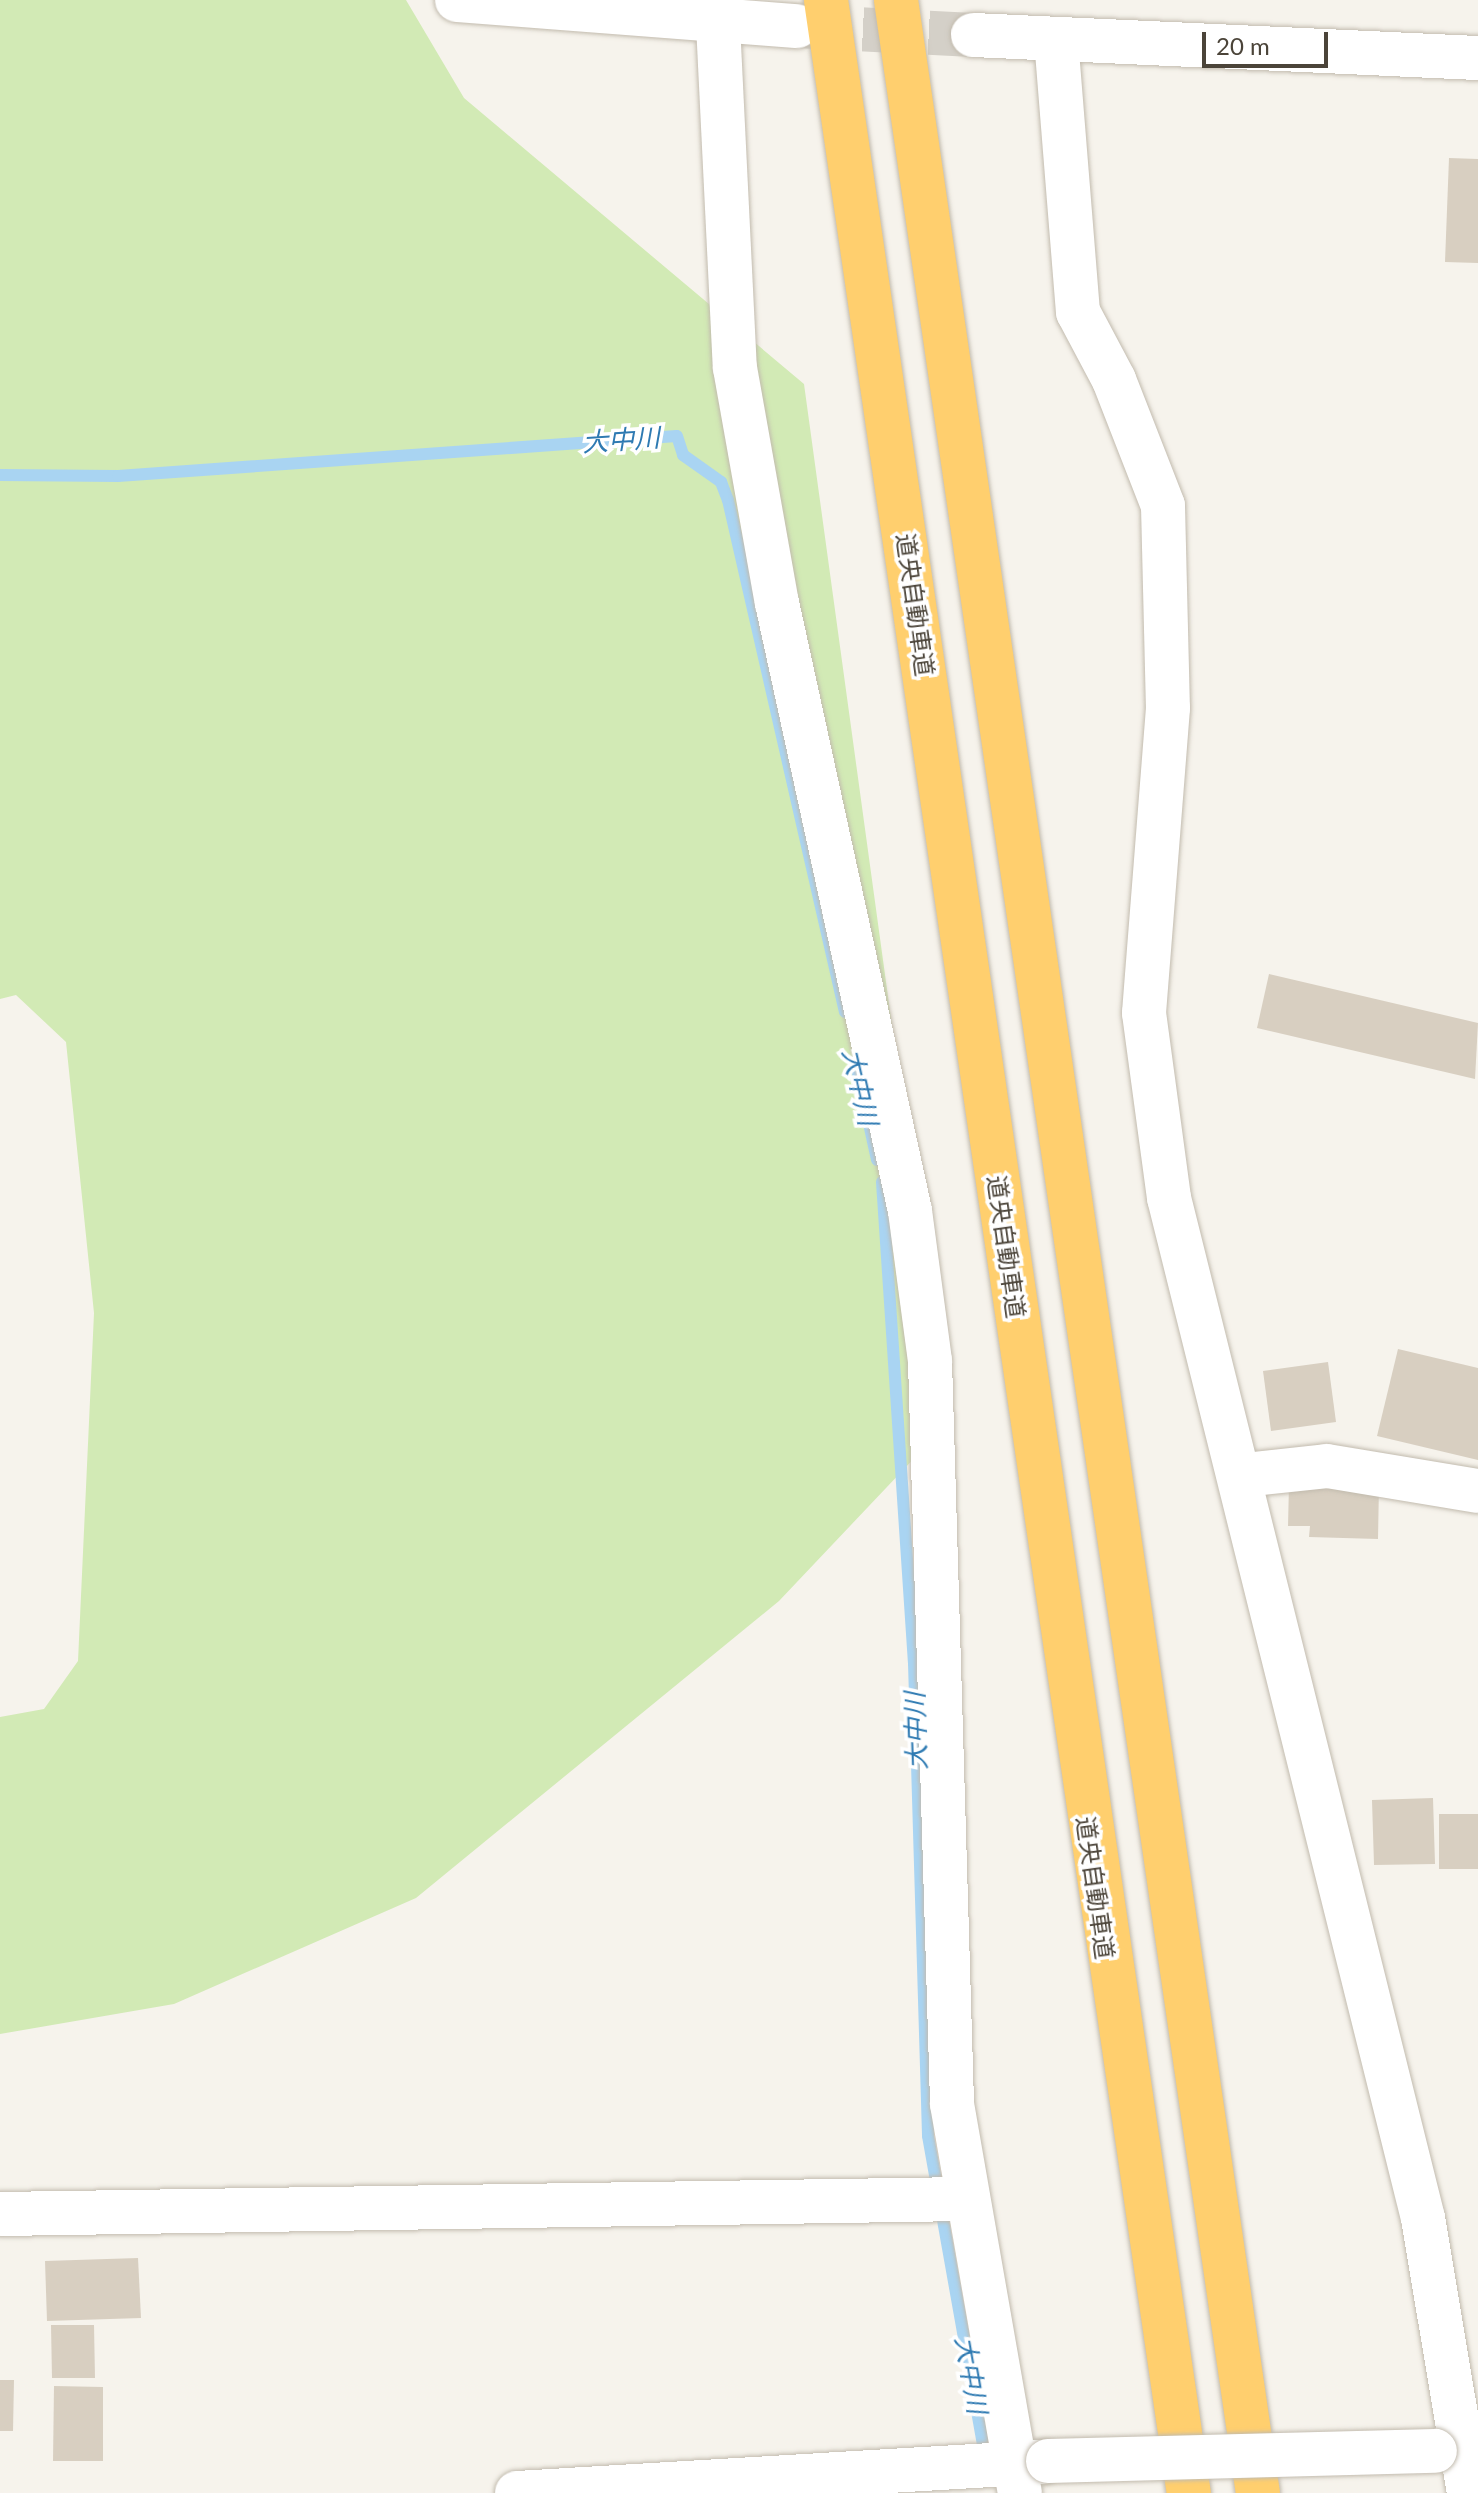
<!DOCTYPE html>
<html>
<head>
<meta charset="utf-8">
<style>
  body { margin:0 }
  #map { position:relative; width:1478px; height:2493px; overflow:hidden; background:#f6f3ec; font-family:Lato,"Noto Sans JP",sans-serif }
  div>[style] { position:absolute }
  [style*='--x'] { left:calc(var(--x)*1px); top:calc(var(--y)*1px); width:calc(var(--w)*1px); rotate:calc(var(--a)*1deg) }
  .green>* { inset:0; background:#d2eab5 }
  .stream>* { height:12px; margin:-6px; padding:0 6px; transform-origin:6px; border-radius:6px; background:#a9d4f2 }
  .building>* { inset:0; background:#d8cfc1 }
  .minor-tunnel>* { height:44px; margin-top:-22px; transform-origin:0; background:repeating-linear-gradient(90deg,#d4d0c8 0 44px,transparent 0 66px) }
  .roads { filter:drop-shadow(0 0 2px #c2bbae) drop-shadow(0 0 2px #c2bbae) }
  .minor>* { height:44px; margin:-22px; padding:0 22px; transform-origin:22px; border-radius:22px; background:#fff }
  .motorway>* { height:44px; margin:-22px; padding:0 22px; transform-origin:22px; border-radius:22px; background:#ffcf6e }
  .bridges { filter:drop-shadow(0 0 2px #c2bbae) drop-shadow(0 0 2px #c2bbae) }
  .minor-bridge>* { height:44px; margin:-22px; padding:0 22px; transform-origin:22px; border-radius:22px; background:#fff }
  span { translate:-50% -50%; white-space:nowrap; text-align:center; line-height:1.15; -webkit-text-stroke:7px #fff; paint-order:stroke }
  .street-label { font-size:24px; color:#4b4439 }
  .water-label { font-size:26px; color:#2e7ab2; font-style:italic }
  .scale { position:absolute; left:1202px; top:32px; width:126px; height:36px; box-sizing:border-box; border:4px solid #4b4439; border-top:0; padding-left:10px; font-size:24px; line-height:28px; white-space:nowrap; color:#4b4439; -webkit-text-stroke:6px #fff; paint-order:stroke }
</style>
</head>
<body>
<div id="map">
  <div class="green">
    <div style="clip-path:polygon(0 0,406px 0,464px 98px,804px 384px,924px 1259px,922px 1450px,779px 1601px,416px 1898px,174px 2004px,0 2034px,0 1717px,44px 1709px,78px 1661px,94px 1313px,66px 1042px,16px 995px,0 999px)"></div>
  </div>
  <div class="stream">
    <div style="--x:0;--y:475;--w:118;--a:0.5"></div>
    <div style="--x:118;--y:476;--w:560;--a:-4.09"></div>
    <div style="--x:677;--y:436;--w:20;--a:72"></div>
    <div style="--x:683;--y:455;--w:47;--a:35.4"></div>
    <div style="--x:721;--y:482;--w:19;--a:69"></div>
    <div style="--x:728;--y:500;--w:525;--a:77.13"></div>
    <div style="--x:857;--y:1069;--w:93;--a:77.6"></div>
    <div style="--x:882;--y:1182;--w:482;--a:86.2"></div>
    <div style="--x:914;--y:1663;--w:473;--a:88.3"></div>
    <div style="--x:928;--y:2136;--w:313;--a:79.9"></div>
  </div>
  <div class="building">
    <div style="clip-path:polygon(1449px 158px,1478px 159px,1478px 263px,1445px 262px)"></div>
    <div style="clip-path:polygon(1269px 974px,1478px 1023px,1475px 1079px,1257px 1028px)"></div>
    <div style="clip-path:polygon(1398px 1349px,1478px 1368px,1478px 1460px,1377px 1436px)"></div>
    <div style="clip-path:polygon(1328px 1362px,1336px 1422px,1271px 1431px,1263px 1371px)"></div>
    <div style="clip-path:polygon(1289px 1484px,1379px 1485px,1378px 1539px,1309px 1537px,1310px 1526px,1288px 1526px)"></div>
    <div style="clip-path:polygon(1433px 1798px,1435px 1864px,1374px 1865px,1372px 1800px)"></div>
    <div style="clip-path:polygon(1439px 1814px,1478px 1814px,1478px 1869px,1439px 1869px)"></div>
    <div style="clip-path:polygon(138px 2258px,141px 2318px,47px 2321px,45px 2261px)"></div>
    <div style="clip-path:polygon(51px 2325px,94px 2325px,95px 2378px,52px 2378px)"></div>
    <div style="clip-path:polygon(0 2380px,14px 2380px,13px 2431px,0 2431px)"></div>
    <div style="clip-path:polygon(54px 2386px,103px 2387px,103px 2461px,53px 2461px)"></div>
  </div>
  <div class="minor-tunnel">
    <div style="--x:797;--y:26;--w:176;--a:2.9"></div>
  </div>
  <div class="roads">
    <div class="minor">
      <div style="--x:457;--y:0;--w:341;--a:4.4"></div>
      <div style="--x:718;--y:24;--w:344;--a:87.2"></div>
      <div style="--x:735;--y:368;--w:239;--a:79.9"></div>
      <div style="--x:777;--y:603;--w:622;--a:77.66"></div>
      <div style="--x:910;--y:1211;--w:151;--a:82.4"></div>
      <div style="--x:930;--y:1361;--w:743;--a:88.3"></div>
      <div style="--x:952;--y:2104;--w:395;--a:80.1"></div>
      <div style="--x:973;--y:35;--w:506;--a:2.61"></div>
      <div style="--x:1056;--y:39;--w:274;--a:85.4"></div>
      <div style="--x:1078;--y:312;--w:77;--a:62.1"></div>
      <div style="--x:1114;--y:380;--w:135;--a:68.7"></div>
      <div style="--x:1163;--y:506;--w:202;--a:88.6"></div>
      <div style="--x:1168;--y:708;--w:306;--a:94.5"></div>
      <div style="--x:1144;--y:1013;--w:187;--a:82.3"></div>
      <div style="--x:1169;--y:1198;--w:1051;--a:76.02"></div>
      <div style="--x:1423;--y:2218;--w:279;--a:80.5"></div>
      <div style="--x:1244;--y:1475;--w:83;--a:-6.2"></div>
      <div style="--x:1327;--y:1466;--w:153;--a:9.4"></div>
      <div style="--x:0;--y:2214;--w:963;--a:-0.89"></div>
      <div style="--x:517;--y:2493;--w:526;--a:-3.38"></div>
    </div>
    <div class="motorway">
      <div style="--x:826;--y:0;--w:2519;--a:81.72"></div>
      <div style="--x:896;--y:0;--w:2519;--a:81.74"></div>
    </div>
  </div>
  <div class="bridges">
    <div class="minor-bridge">
      <div style="--x:1048;--y:2461;--w:387;--a:-1.5"></div>
    </div>
  </div>
  <div class="street-label">
    <span style="left:916px;top:605px;rotate:82deg">道央自動車道</span>
    <span style="left:1007px;top:1247px;rotate:82deg">道央自動車道</span>
    <span style="left:1096px;top:1888px;rotate:82deg">道央自動車道</span>
  </div>
  <div class="water-label">
    <span style="left:621px;top:440px;rotate:-4deg">大中川</span>
    <span style="left:860px;top:1087px;rotate:77deg">大中川</span>
    <span style="left:916px;top:1731px;rotate:-92deg">大中川</span>
    <span style="left:971px;top:2375px;rotate:80deg">大中川</span>
  </div>
  <div class="scale">20 m</div>
</div>
</body>
</html>
